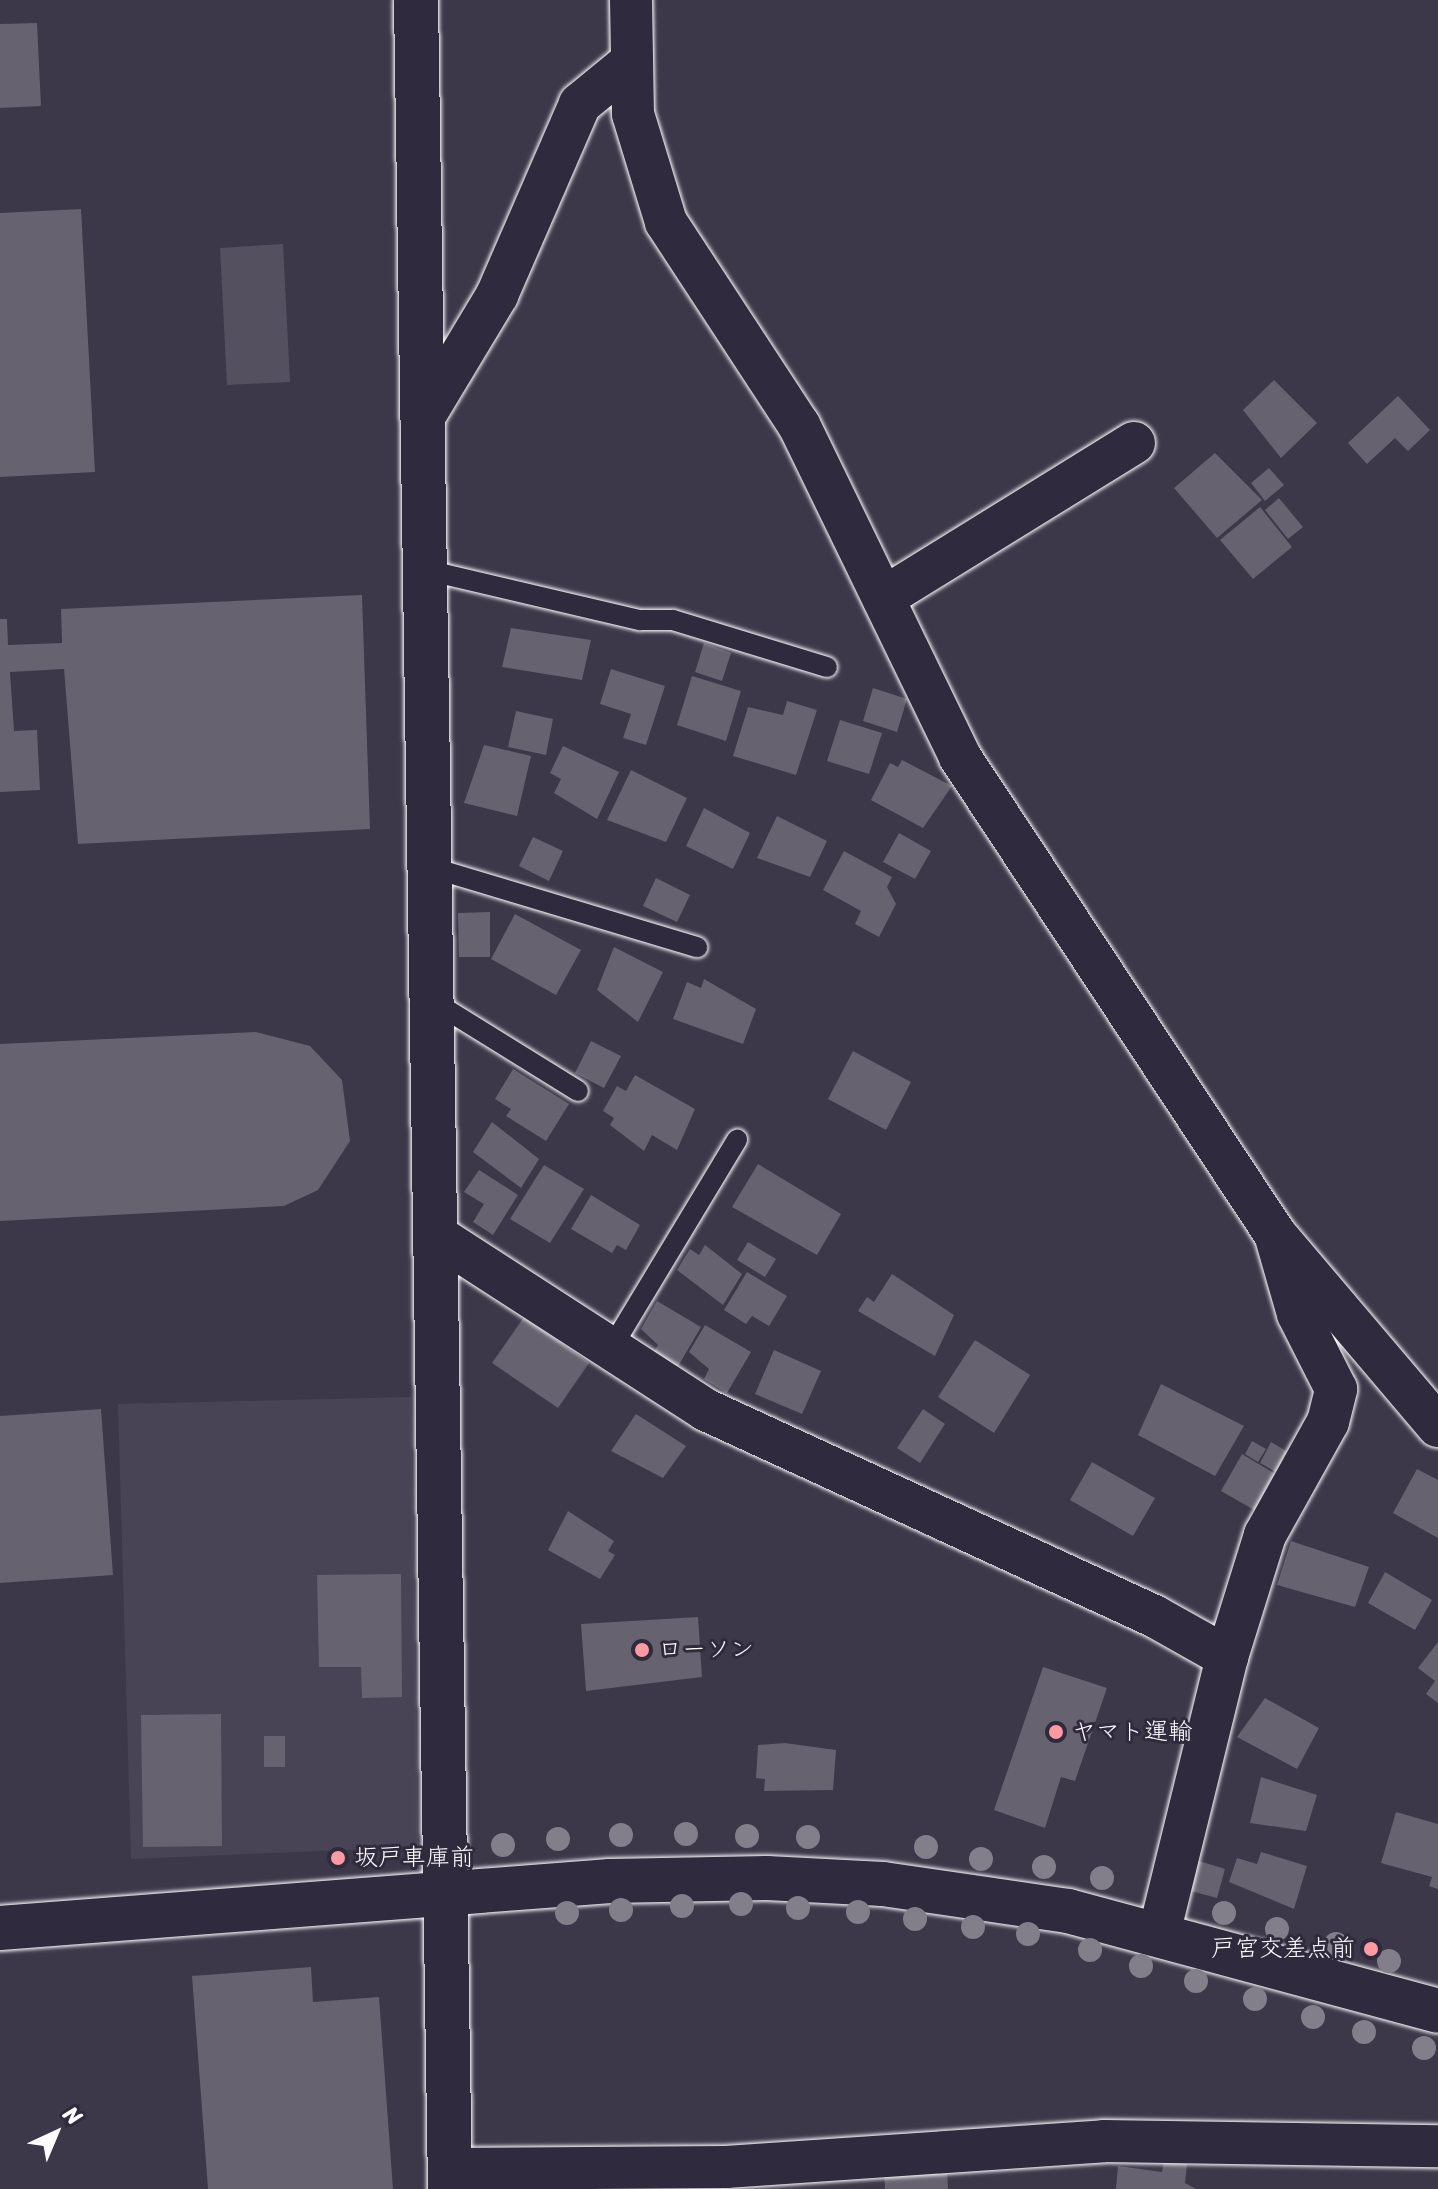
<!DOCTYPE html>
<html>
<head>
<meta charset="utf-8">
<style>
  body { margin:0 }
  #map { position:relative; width:1438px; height:2189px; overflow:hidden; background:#3c3749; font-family:Sriracha,"Klee One",sans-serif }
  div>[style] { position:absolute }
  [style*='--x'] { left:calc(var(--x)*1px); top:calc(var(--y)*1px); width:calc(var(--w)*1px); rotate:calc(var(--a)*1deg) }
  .built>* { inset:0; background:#494455 }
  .green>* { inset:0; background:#555060 }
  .building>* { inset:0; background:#666270 }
  .roads { filter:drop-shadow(0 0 2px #fff) drop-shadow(0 0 2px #fff) }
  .lane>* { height:20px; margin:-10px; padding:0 10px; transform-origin:10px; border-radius:10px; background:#2f2a3d }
  .street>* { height:42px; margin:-21px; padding:0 21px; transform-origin:21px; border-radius:21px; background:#2f2a3d }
  .secondary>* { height:44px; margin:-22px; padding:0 22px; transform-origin:22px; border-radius:22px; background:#2f2a3d }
  .trees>* { width:24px; height:24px; margin:-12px; border-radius:50%; background:#827e8a }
  .dots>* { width:22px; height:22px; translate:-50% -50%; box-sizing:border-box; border:4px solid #2f2a3d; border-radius:50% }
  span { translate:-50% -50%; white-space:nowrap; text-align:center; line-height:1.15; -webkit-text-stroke:6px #2f2a3d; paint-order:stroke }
  .poi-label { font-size:24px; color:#fff }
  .left { translate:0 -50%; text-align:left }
  .right { translate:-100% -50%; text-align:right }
  .north { position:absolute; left:16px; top:2093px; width:80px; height:80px; -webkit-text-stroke:6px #2f2a3d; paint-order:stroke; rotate:44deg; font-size:22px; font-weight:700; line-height:32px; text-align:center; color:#fff }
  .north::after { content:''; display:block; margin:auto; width:28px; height:36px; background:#fff; clip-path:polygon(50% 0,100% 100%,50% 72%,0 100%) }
</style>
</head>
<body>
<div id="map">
  <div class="built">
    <div style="clip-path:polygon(411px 1397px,418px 1847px,131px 1859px,118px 1404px)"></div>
  </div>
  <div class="green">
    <div style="clip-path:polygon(283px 244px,290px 382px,227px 385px,220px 248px)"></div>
  </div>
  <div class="building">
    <div style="clip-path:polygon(37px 23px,41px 106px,0 108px,0 24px)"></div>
    <div style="clip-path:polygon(81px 209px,95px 472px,0 477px,0 213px)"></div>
    <div style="clip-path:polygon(1274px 380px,1317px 423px,1281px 458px,1243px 410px)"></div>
    <div style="clip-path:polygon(1398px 396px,1430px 430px,1408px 451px,1395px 438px,1367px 464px,1348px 443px)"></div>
    <div style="clip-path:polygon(1215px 453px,1262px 500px,1217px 538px,1174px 488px)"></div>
    <div style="clip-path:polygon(1269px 468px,1284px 485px,1265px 501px,1251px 483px)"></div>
    <div style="clip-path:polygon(1279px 498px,1303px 527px,1288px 539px,1265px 510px)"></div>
    <div style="clip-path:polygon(1260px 507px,1292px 547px,1253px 579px,1220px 540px)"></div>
    <div style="clip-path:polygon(362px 595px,370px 829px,78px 844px,64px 669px,10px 672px,14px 731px,37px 730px,40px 790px,0 792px,0 619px,7px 619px,8px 645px,62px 643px,61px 609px)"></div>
    <div style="clip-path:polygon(511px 628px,591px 640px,582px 680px,502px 667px)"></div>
    <div style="clip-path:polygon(704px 643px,731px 653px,722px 681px,695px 672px)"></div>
    <div style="clip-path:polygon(611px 669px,665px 686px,646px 745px,623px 738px,631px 714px,600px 704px)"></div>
    <div style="clip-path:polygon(692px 676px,741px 691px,726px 741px,677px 725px)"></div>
    <div style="clip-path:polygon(873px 688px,907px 699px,897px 732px,863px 721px)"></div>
    <div style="clip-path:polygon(787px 701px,817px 710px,796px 775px,733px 756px,748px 707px,783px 715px)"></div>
    <div style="clip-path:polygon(516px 711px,553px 719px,546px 755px,508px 747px)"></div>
    <div style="clip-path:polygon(840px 720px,882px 733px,869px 774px,827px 761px)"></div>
    <div style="clip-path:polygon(484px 745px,531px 756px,517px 816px,464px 803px)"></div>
    <div style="clip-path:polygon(563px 746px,619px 772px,597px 819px,554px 793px,561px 779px,550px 773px)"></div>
    <div style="clip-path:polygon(902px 760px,952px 786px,923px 828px,871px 800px,890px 763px,898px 767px)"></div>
    <div style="clip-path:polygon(631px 770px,687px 798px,666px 842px,607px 820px)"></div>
    <div style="clip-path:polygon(704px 808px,750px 833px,733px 869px,686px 846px)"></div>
    <div style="clip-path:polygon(777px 816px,827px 841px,810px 877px,757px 858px)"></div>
    <div style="clip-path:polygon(899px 833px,931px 851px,915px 879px,883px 862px)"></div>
    <div style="clip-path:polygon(533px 837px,563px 851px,549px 881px,519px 866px)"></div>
    <div style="clip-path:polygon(844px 851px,892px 877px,887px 887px,896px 904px,879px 937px,855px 924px,861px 911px,823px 890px)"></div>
    <div style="clip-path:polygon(656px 878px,690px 895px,677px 922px,643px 906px)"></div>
    <div style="clip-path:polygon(490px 912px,490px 957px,459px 957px,458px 913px)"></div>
    <div style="clip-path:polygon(515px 914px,581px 950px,556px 995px,491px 959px)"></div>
    <div style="clip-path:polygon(614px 947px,663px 972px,638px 1022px,597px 990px)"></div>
    <div style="clip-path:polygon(704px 979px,756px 1009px,743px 1044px,673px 1019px,687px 982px,701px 988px)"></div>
    <div style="clip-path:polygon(256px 1032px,310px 1046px,342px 1080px,350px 1141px,318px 1190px,284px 1206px,0 1221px,0 1044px)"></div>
    <div style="clip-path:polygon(591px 1041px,621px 1056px,604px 1088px,575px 1073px)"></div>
    <div style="clip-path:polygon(853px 1051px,911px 1082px,886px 1130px,828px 1099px)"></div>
    <div style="clip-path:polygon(513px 1069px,569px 1104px,546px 1141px,506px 1116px,511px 1109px,495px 1099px)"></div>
    <div style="clip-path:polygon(635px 1075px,695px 1109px,677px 1150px,652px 1135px,644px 1151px,610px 1125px,614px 1118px,603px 1111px,617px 1086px,626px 1091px)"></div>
    <div style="clip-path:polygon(492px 1122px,539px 1159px,521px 1188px,473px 1152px)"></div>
    <div style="clip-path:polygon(758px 1164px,841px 1214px,817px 1255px,732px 1207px)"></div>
    <div style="clip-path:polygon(544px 1165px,584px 1189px,550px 1243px,510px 1219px)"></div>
    <div style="clip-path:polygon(479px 1170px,518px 1195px,493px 1235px,473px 1222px,484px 1204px,464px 1192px)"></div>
    <div style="clip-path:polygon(591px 1195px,640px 1225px,626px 1250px,617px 1245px,612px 1253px,571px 1229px)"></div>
    <div style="clip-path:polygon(748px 1242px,776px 1259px,765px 1277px,737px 1260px)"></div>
    <div style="clip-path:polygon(705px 1245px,742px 1274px,723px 1305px,677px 1270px,690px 1249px,699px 1255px)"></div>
    <div style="clip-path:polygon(747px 1272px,787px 1296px,769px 1326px,752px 1316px,746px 1324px,724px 1310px)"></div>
    <div style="clip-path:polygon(892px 1274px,954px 1315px,935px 1356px,858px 1311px,867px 1297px,874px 1302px)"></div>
    <div style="clip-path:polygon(657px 1301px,701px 1327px,677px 1368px,653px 1353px,658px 1345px,641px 1329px)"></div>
    <div style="clip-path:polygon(524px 1317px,589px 1363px,558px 1408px,492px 1363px)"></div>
    <div style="clip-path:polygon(705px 1325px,751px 1352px,727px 1393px,704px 1379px,709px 1369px,689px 1352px)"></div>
    <div style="clip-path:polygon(975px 1340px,1030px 1375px,994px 1433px,938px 1397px)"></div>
    <div style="clip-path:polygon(774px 1350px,821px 1371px,802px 1414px,755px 1394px)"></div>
    <div style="clip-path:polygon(1161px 1384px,1244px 1426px,1215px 1476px,1138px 1435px)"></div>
    <div style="clip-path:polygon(101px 1409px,113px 1575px,0 1583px,0 1416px)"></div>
    <div style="clip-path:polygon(923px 1409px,945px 1424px,920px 1463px,897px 1448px)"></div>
    <div style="clip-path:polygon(636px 1414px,686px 1446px,663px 1478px,611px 1451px)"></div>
    <div style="clip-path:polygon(1252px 1441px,1266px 1449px,1258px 1462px,1245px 1454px)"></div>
    <div style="clip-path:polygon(1271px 1442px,1288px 1452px,1276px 1472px,1260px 1463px)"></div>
    <div style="clip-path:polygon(1242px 1454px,1277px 1475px,1256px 1511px,1221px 1491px)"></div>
    <div style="clip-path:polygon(1092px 1462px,1155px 1498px,1133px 1536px,1070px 1500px)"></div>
    <div style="clip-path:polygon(1417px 1469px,1438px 1480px,1438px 1538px,1393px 1513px)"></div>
    <div style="clip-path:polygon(568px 1511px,614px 1541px,608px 1551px,615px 1555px,600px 1579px,548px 1550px)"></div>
    <div style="clip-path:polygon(1291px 1541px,1369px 1567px,1355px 1607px,1277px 1585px)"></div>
    <div style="clip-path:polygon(1385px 1572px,1432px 1600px,1415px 1630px,1368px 1603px)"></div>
    <div style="clip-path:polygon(401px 1574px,402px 1697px,362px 1698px,361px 1667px,319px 1667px,317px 1575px)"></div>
    <div style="clip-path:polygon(698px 1617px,702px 1677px,586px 1691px,581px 1624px)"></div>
    <div style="clip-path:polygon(1438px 1642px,1438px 1703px,1426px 1694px,1435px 1681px,1418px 1668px)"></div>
    <div style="clip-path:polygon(1043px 1667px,1107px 1688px,1075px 1781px,1061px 1777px,1045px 1828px,994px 1810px)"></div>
    <div style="clip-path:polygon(1265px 1698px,1319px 1728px,1297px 1769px,1237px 1737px)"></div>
    <div style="clip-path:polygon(221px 1714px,222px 1846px,143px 1847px,141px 1715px)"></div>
    <div style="clip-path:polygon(264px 1736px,285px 1736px,285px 1767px,264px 1767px)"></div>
    <div style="clip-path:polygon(785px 1743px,836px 1750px,833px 1790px,764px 1791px,765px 1779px,756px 1778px,758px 1745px)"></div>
    <div style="clip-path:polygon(1261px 1777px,1317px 1795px,1306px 1831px,1250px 1823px)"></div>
    <div style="clip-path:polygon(1396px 1812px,1438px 1824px,1438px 1889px,1429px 1886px,1432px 1877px,1381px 1863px)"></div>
    <div style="clip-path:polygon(1261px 1852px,1307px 1866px,1294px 1909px,1229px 1882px,1237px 1858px,1257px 1864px)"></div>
    <div style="clip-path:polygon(1196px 1860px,1225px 1869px,1217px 1898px,1187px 1890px)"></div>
    <div style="clip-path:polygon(311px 1967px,313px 2002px,379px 1997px,393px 2189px,208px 2189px,192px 1976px)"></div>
    <div style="clip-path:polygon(1164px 2161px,1187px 2164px,1185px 2183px,1196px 2189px,1116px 2189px,1118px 2166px,1162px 2172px)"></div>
    <div style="clip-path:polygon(947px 2168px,948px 2189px,885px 2189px,884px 2170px)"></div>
  </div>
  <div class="roads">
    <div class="lane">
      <div style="--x:426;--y:570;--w:220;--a:13.2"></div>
      <div style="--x:640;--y:620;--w:33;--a:0"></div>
      <div style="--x:673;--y:620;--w:161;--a:17"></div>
      <div style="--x:433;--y:868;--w:276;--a:16.7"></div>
      <div style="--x:436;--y:1003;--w:167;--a:31.8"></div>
      <div style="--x:609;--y:1352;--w:248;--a:-58.9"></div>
    </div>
    <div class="street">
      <div style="--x:631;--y:0;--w:114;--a:89"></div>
      <div style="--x:633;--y:114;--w:113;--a:73"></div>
      <div style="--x:666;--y:222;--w:243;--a:56.8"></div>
      <div style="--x:799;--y:425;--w:369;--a:64.1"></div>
      <div style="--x:960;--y:757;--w:572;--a:56.56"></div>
      <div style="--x:422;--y:420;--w:146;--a:-59"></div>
      <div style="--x:497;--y:295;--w:208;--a:-66.5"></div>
      <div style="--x:580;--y:104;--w:65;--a:-39.4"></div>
      <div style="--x:883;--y:598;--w:295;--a:-31.7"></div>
      <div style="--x:440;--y:1238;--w:317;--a:32.9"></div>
      <div style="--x:706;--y:1410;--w:493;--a:24.7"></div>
      <div style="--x:1154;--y:1616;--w:84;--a:29.3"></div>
      <div style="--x:1227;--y:1657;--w:284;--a:103.8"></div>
      <div style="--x:1227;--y:1657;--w:128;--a:-72.7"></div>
      <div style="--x:1265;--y:1535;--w:129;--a:-60.9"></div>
      <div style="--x:1328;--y:1422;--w:34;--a:-76"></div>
      <div style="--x:1336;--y:1389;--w:84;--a:-116.9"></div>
      <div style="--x:1298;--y:1314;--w:83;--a:-106"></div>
      <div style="--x:1275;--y:1234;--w:252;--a:49.7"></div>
      <div style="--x:449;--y:2169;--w:277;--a:-0.4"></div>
      <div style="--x:726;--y:2167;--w:379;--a:-3.9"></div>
      <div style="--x:1104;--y:2141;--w:334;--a:0.9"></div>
    </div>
    <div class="secondary">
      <div style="--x:416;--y:0;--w:2189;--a:89.11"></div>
      <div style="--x:0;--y:1928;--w:612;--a:-4.41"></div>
      <div style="--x:610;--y:1881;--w:157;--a:-1.1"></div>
      <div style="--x:767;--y:1878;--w:116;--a:3"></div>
      <div style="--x:883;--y:1884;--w:187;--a:8.3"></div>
      <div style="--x:1068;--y:1911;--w:383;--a:15.1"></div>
    </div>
  </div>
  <div class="trees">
    <div style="left:686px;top:1834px"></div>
    <div style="left:621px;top:1835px"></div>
    <div style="left:747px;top:1836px"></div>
    <div style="left:808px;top:1837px"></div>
    <div style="left:558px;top:1839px"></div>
    <div style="left:503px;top:1845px"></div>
    <div style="left:926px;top:1847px"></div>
    <div style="left:981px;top:1859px"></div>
    <div style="left:1044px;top:1867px"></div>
    <div style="left:1102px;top:1878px"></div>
    <div style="left:741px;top:1904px"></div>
    <div style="left:682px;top:1906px"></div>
    <div style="left:798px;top:1908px"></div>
    <div style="left:621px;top:1910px"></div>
    <div style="left:858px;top:1912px"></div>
    <div style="left:567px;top:1913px"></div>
    <div style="left:1224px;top:1913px"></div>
    <div style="left:915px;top:1919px"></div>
    <div style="left:973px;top:1927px"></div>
    <div style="left:1277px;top:1929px"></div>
    <div style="left:1028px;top:1934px"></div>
    <div style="left:1336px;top:1944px"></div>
    <div style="left:1090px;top:1950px"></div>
    <div style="left:1389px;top:1961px"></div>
    <div style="left:1141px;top:1966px"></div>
    <div style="left:1196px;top:1981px"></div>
    <div style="left:1255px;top:1999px"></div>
    <div style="left:1313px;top:2017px"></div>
    <div style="left:1364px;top:2032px"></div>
    <div style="left:1424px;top:2048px"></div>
  </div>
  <div class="dots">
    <div style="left:642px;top:1650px;background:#ff9aa2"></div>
    <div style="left:1056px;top:1732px;background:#ff9aa2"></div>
    <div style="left:338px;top:1858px;background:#ff9aa2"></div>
    <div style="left:1371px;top:1949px;background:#ff9aa2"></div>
  </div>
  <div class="poi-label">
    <span class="left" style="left:658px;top:1650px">ローソン</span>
    <span class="left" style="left:1072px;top:1732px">ヤマト運輸</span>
    <span class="left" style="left:354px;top:1858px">坂戸車庫前</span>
    <span class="right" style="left:1355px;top:1949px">戸宮交差点前</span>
  </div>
  <div class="north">N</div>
</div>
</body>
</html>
